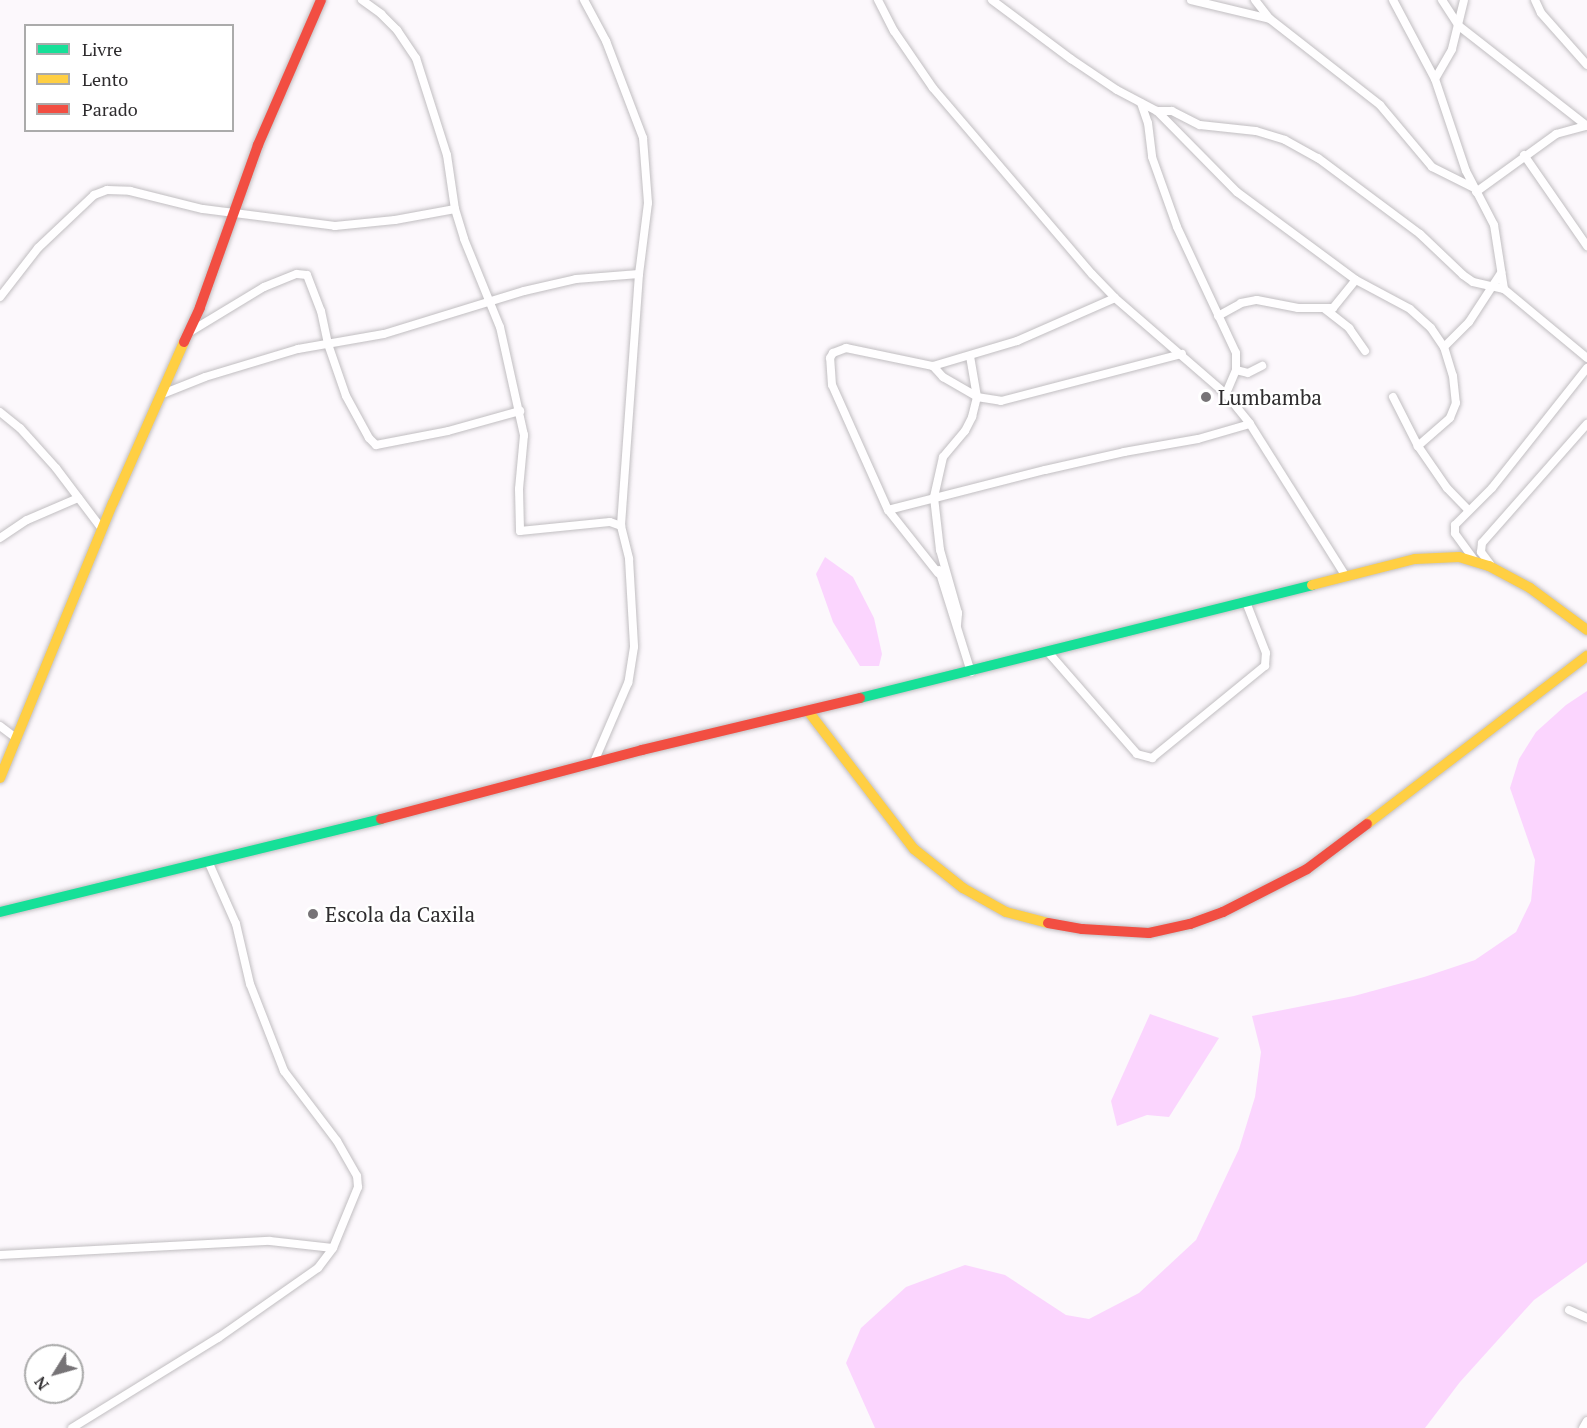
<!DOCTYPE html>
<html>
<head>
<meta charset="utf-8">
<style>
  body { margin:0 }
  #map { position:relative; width:1587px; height:1428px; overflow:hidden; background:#fcf8fc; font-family:"PT Serif",serif }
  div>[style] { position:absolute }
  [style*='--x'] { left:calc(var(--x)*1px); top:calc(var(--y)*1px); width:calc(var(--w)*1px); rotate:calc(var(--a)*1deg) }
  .water>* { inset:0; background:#fbd5fe }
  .roads { filter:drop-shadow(0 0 2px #c1bec1) drop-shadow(0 0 2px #c1bec1) }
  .street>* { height:8px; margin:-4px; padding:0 4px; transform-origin:4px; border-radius:4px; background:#fffeff }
  .fast>* { height:10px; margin:-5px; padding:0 5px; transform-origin:5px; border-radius:5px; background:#16e098 }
  .slow>* { height:10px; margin:-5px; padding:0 5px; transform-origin:5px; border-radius:5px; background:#ffcf43 }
  .jam>* { height:10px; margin:-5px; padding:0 5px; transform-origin:5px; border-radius:5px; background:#f24e42 }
  .dots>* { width:16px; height:16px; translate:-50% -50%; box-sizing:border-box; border:3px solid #fff; border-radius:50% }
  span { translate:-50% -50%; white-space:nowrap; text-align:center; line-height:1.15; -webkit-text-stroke:4.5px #fff; paint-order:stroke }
  .poi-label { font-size:21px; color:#2e2c2e }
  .left { translate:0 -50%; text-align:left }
  .legend { position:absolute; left:24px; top:24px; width:210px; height:108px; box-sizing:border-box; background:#fff; border:2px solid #ababab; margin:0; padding:8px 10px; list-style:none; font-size:18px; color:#2e2c2e }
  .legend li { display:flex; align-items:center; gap:12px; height:30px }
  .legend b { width:30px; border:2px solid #ababab }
  .north { position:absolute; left:24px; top:1344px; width:60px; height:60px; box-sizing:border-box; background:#fff; border:2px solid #ababab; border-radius:50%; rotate:233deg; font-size:16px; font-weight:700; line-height:24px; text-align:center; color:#2e2c2e }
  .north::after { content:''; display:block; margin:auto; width:21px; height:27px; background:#767376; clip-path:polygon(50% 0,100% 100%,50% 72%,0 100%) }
</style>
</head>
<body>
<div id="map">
  <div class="water">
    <div style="clip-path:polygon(825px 557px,853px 577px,874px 618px,882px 654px,879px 666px,860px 666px,833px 622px,816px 574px)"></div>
    <div style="clip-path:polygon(1587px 691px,1587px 1262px,1534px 1300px,1460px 1382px,1425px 1428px,875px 1428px,846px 1363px,861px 1328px,906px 1287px,965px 1265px,1005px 1275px,1066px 1315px,1089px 1319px,1139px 1293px,1196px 1240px,1239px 1149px,1255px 1097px,1261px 1052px,1252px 1016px,1354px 996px,1424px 977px,1475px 960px,1516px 932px,1531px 901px,1535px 860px,1510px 788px,1519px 759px,1536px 732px,1566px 705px)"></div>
    <div style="clip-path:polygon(1150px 1014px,1219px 1038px,1169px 1117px,1147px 1115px,1117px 1126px,1111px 1101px)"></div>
  </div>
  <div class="roads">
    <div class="street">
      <div style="--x:362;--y:0;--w:24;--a:36"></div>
      <div style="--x:381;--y:14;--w:23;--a:45"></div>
      <div style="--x:397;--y:30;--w:34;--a:56"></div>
      <div style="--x:416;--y:58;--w:102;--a:72.3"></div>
      <div style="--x:447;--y:155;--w:55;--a:81.6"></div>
      <div style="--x:455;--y:209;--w:31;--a:73"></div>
      <div style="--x:464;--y:239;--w:95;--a:67.8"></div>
      <div style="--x:500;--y:327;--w:111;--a:77.5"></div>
      <div style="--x:524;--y:435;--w:54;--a:95.3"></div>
      <div style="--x:519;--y:489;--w:42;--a:88.6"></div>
      <div style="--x:520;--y:531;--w:90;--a:-5.7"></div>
      <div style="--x:610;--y:522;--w:12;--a:20"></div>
      <div style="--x:584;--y:0;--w:47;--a:61.8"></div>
      <div style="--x:606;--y:41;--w:104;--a:69.1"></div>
      <div style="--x:643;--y:138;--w:65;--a:85.6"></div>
      <div style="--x:648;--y:203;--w:72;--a:97.2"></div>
      <div style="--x:639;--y:274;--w:253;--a:94.1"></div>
      <div style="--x:621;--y:526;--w:34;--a:76"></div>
      <div style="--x:629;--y:559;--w:88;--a:86.7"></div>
      <div style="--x:634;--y:647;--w:36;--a:99"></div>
      <div style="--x:628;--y:683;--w:86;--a:113.3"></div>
      <div style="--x:878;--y:0;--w:35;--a:63"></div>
      <div style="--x:894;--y:31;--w:69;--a:55.6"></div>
      <div style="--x:933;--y:88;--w:245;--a:49.5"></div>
      <div style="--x:1092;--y:274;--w:33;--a:46"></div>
      <div style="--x:1115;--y:298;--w:147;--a:40.9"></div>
      <div style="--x:1226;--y:394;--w:38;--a:51"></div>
      <div style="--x:1250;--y:424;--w:178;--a:57.8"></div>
      <div style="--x:992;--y:0;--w:99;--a:36.8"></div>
      <div style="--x:1071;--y:59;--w:55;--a:34"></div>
      <div style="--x:1117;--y:90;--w:45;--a:27.7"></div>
      <div style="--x:1157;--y:111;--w:15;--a:0"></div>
      <div style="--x:1172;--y:111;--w:31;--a:27"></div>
      <div style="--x:1200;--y:125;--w:56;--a:6.1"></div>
      <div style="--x:1256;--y:131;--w:30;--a:17"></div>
      <div style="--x:1285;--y:140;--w:38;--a:29"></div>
      <div style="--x:1318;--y:158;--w:127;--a:36.7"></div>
      <div style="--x:1420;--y:234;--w:59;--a:43.6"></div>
      <div style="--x:1463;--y:275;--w:12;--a:35"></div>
      <div style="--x:1473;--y:282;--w:32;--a:13"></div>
      <div style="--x:1191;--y:0;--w:81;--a:13.5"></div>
      <div style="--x:1270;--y:19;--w:140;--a:38"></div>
      <div style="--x:1380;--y:105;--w:81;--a:50"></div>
      <div style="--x:1432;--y:167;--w:47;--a:26.6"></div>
      <div style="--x:1255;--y:0;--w:24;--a:52"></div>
      <div style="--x:1393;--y:0;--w:89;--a:62"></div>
      <div style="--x:1435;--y:79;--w:97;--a:71.4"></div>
      <div style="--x:1466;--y:171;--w:61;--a:62.6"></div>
      <div style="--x:1494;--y:225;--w:65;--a:81.1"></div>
      <div style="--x:1504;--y:289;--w:108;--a:39.7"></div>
      <div style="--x:1442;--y:0;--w:31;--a:57"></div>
      <div style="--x:1459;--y:26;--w:162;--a:38"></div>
      <div style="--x:1535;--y:0;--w:14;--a:65"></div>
      <div style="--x:1541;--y:13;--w:69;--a:48.5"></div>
      <div style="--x:1435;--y:79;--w:34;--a:-60"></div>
      <div style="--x:1452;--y:49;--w:50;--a:-76.2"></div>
      <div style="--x:1141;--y:103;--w:21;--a:71"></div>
      <div style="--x:1148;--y:123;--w:34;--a:83"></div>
      <div style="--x:1152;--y:157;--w:74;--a:70.3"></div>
      <div style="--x:1177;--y:227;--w:139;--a:64.9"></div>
      <div style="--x:1236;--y:353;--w:17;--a:90"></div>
      <div style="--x:1236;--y:370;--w:26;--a:113"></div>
      <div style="--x:1157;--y:111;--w:114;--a:45.4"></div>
      <div style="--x:1237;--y:192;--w:148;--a:36.5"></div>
      <div style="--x:1356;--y:280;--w:61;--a:28.2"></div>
      <div style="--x:1410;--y:309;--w:28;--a:42"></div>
      <div style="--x:1431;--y:328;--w:23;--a:56"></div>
      <div style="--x:1444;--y:347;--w:30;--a:73"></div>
      <div style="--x:1453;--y:376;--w:27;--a:84"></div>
      <div style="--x:1456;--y:403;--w:16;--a:112"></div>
      <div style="--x:1450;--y:418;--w:43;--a:138.8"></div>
      <div style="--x:1524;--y:155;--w:111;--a:55.3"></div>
      <div style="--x:1476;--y:192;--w:99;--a:-35.9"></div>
      <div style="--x:1556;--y:134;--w:31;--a:-15"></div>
      <div style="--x:0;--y:297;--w:62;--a:-52.2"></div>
      <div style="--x:38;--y:248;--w:77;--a:-43.4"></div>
      <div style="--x:94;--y:195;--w:14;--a:-21"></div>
      <div style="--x:107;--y:190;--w:23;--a:2"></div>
      <div style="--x:130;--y:191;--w:75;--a:13.9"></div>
      <div style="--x:203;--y:209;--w:133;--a:7.3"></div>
      <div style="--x:335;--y:226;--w:60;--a:-5.7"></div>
      <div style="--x:395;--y:220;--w:61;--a:-10.4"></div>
      <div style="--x:1325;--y:309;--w:31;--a:38"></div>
      <div style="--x:1349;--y:328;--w:28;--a:55"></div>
      <div style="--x:1218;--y:316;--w:26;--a:-29"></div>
      <div style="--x:1241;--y:303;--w:16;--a:-11"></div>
      <div style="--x:1257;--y:300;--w:42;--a:11"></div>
      <div style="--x:1298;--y:308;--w:35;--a:0"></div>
      <div style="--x:1333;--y:308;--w:36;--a:-51"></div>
      <div style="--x:188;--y:333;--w:89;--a:-31.2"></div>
      <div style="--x:264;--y:287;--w:35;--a:-22"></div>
      <div style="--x:297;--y:274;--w:10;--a:6"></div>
      <div style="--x:307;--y:275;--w:39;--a:69"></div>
      <div style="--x:321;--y:311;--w:34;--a:78"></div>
      <div style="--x:328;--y:344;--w:55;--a:70.9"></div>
      <div style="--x:346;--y:396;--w:48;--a:61.3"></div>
      <div style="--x:369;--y:438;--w:10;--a:45"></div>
      <div style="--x:376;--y:445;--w:73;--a:-11"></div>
      <div style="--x:448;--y:431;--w:75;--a:-15.5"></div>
      <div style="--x:1444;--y:347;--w:35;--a:-45"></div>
      <div style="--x:1469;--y:322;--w:59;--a:-56.9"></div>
      <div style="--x:933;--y:366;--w:15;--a:48"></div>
      <div style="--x:943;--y:377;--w:39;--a:30"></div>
      <div style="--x:977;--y:397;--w:24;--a:9"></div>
      <div style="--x:1001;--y:401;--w:187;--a:-14.6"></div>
      <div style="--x:1236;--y:370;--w:12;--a:14"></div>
      <div style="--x:1248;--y:373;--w:16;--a:-27"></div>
      <div style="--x:160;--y:395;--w:48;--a:-21.8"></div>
      <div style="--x:205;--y:377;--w:97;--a:-16.8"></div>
      <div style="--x:298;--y:349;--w:87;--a:-9.9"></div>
      <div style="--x:384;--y:334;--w:146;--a:-17.1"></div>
      <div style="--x:524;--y:291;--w:53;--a:-13"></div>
      <div style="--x:576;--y:279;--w:63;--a:-4.5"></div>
      <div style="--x:1393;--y:397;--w:55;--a:63"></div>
      <div style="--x:1418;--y:446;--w:51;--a:55.4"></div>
      <div style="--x:1447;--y:488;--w:30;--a:46"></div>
      <div style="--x:0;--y:412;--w:26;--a:39"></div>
      <div style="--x:20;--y:428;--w:54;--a:48"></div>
      <div style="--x:56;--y:468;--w:76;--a:53"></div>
      <div style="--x:888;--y:510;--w:162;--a:-14.3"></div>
      <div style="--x:1045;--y:470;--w:81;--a:-12.8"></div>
      <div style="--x:1124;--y:452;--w:75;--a:-10"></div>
      <div style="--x:1198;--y:439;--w:54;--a:-16.1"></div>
      <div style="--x:0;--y:538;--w:32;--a:-34"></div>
      <div style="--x:27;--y:520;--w:56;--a:-23.3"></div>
      <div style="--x:1475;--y:561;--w:34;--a:-126"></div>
      <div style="--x:1455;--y:533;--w:8;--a:-90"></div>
      <div style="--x:1455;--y:525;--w:52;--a:-45"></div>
      <div style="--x:1492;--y:488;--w:153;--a:-51.6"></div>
      <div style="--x:1490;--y:564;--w:15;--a:-127"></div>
      <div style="--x:1481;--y:552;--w:9;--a:-84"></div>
      <div style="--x:1482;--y:543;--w:159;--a:-48.6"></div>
      <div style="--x:939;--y:570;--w:107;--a:72.6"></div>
      <div style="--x:938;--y:573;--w:80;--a:-128.4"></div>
      <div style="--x:888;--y:510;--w:137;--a:-114.1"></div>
      <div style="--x:832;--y:385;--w:27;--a:-94"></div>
      <div style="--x:830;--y:358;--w:6;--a:-59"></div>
      <div style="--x:833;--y:353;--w:14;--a:-21"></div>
      <div style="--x:846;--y:348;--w:89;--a:11.7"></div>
      <div style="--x:933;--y:366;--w:88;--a:-16.6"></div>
      <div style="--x:1017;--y:341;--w:107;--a:-23.7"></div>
      <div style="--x:957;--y:625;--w:12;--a:-85"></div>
      <div style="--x:958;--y:613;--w:66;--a:-105.9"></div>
      <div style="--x:940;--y:550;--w:53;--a:-96.5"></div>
      <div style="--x:934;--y:497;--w:41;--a:-77.3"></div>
      <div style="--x:943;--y:457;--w:34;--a:-50"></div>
      <div style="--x:965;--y:431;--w:16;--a:-63"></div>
      <div style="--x:972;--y:417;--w:21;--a:-76"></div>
      <div style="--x:977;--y:397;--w:42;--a:-99.7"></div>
      <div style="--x:1048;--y:652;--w:135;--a:48.9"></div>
      <div style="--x:1137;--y:754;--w:16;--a:15"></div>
      <div style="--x:1152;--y:758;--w:146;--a:-39.2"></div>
      <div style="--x:1265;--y:666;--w:13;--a:-86"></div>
      <div style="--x:1266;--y:653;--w:55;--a:-111.4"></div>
      <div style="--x:0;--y:726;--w:21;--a:37"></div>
      <div style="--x:0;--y:1255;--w:270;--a:-3"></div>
      <div style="--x:270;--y:1241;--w:63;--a:6.3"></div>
      <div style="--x:1569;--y:1310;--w:20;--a:24"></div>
      <div style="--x:72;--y:1428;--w:172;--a:-31.7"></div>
      <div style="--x:218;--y:1338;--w:122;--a:-35"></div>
      <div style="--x:318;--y:1268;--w:25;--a:-53"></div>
      <div style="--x:333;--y:1248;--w:66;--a:-67.7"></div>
      <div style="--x:358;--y:1187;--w:11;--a:-95"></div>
      <div style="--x:357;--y:1176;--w:40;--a:-119.7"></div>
      <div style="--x:337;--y:1141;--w:88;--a:-127.1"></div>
      <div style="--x:284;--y:1071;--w:93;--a:-111.3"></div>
      <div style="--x:250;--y:984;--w:62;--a:-103.1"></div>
      <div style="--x:236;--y:924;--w:69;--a:-114"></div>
      <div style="--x:1583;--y:1428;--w:8;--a:-60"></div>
    </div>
    <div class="fast">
      <div style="--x:860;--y:698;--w:466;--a:-14"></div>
      <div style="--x:0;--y:912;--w:392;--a:-13.7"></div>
    </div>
    <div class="slow">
      <div style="--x:1312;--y:585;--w:106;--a:-14.2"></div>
      <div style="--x:1415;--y:559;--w:44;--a:-2.6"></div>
      <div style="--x:1459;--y:557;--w:31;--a:17"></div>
      <div style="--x:1489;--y:566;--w:47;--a:28.2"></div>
      <div style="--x:1530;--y:588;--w:71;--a:36.4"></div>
      <div style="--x:808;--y:711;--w:174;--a:52.5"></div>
      <div style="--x:914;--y:849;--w:63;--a:38.5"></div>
      <div style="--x:963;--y:888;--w:49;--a:29.2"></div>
      <div style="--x:1006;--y:912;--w:43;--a:14.7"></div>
      <div style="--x:0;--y:778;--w:297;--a:-67.7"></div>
      <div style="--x:113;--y:503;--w:176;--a:-66.2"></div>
      <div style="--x:1367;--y:824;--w:277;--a:-37.4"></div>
    </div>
    <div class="jam">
      <div style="--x:184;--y:342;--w:38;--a:-65"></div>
      <div style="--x:200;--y:307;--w:172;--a:-70.3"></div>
      <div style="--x:258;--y:145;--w:158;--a:-66.5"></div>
      <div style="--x:381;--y:819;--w:270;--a:-14.8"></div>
      <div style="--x:642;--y:750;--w:224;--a:-13.4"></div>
      <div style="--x:1048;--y:923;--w:35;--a:10"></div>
      <div style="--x:1082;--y:929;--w:67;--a:3.4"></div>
      <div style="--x:1149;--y:933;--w:42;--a:-12.4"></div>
      <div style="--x:1190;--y:924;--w:35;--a:-20"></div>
      <div style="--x:1223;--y:912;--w:94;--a:-27.1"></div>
      <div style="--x:1307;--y:869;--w:75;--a:-36.9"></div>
    </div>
  </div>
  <div class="dots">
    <div style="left:1206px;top:397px;background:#767376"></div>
    <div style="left:313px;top:914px;background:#767376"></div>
  </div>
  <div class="poi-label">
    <span class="left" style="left:1218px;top:397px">Lumbamba</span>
    <span class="left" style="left:325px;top:914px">Escola da Caxila</span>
  </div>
  <ul class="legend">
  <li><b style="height:8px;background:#16e098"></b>Livre</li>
  <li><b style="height:8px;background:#ffcf43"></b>Lento</li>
  <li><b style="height:8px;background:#f24e42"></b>Parado</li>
  </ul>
  <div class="north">N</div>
</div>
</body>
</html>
